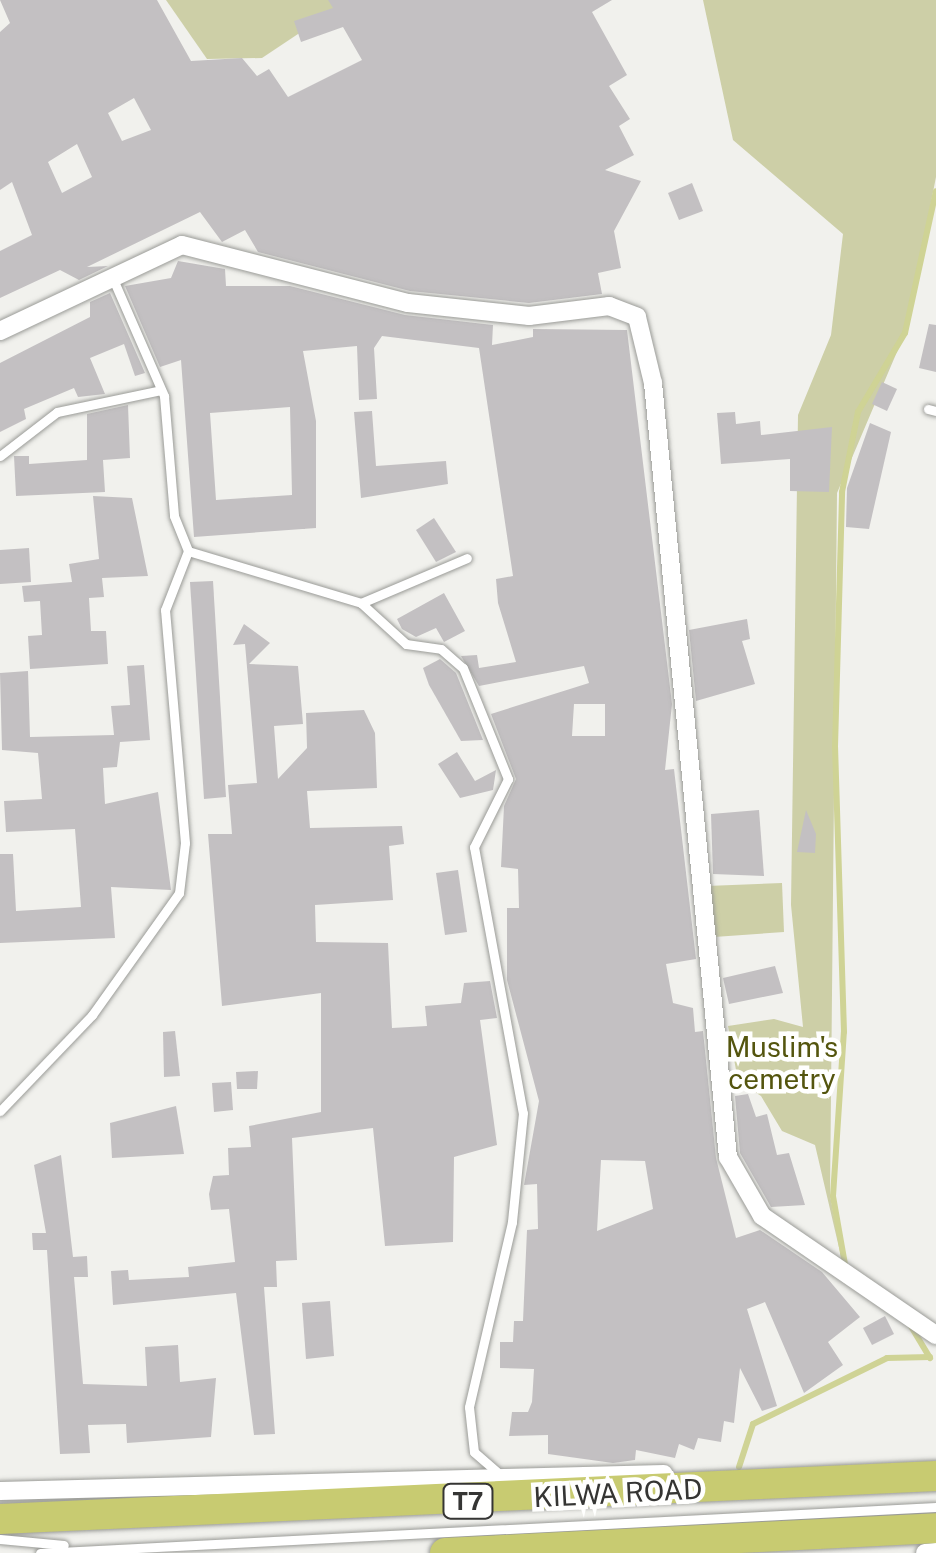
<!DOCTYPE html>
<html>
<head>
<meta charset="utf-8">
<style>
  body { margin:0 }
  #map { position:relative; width:936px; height:1553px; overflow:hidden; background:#f1f1ed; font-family:"Public Sans",sans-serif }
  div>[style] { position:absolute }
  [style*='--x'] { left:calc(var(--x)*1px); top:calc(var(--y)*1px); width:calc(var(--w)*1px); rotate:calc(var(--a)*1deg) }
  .green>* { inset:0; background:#cdcfa7 }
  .stream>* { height:6px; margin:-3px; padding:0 3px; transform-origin:3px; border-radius:3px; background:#cfd395 }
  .building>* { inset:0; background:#c3c0c2 }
  .roads { filter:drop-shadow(0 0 2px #9a9b97) drop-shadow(0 0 2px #9a9b97) }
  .lane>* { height:9px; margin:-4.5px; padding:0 4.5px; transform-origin:4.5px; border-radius:4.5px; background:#fff }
  .street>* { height:18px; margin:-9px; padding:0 9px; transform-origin:9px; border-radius:9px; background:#fff }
  .highway>* { height:30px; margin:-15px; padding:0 15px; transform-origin:15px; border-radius:15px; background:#c8cb71 }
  span { translate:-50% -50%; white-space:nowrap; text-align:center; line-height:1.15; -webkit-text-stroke:9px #fffffe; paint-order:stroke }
  .shield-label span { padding:2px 8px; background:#fffffe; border:2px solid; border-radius:8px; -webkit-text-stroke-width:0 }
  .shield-label { font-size:25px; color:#353533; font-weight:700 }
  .park-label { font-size:28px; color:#54550e }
  .street-label { font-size:28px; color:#353533 }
</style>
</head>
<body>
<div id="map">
  <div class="green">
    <div style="clip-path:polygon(166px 0,349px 0,262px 58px,207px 59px)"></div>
    <div style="clip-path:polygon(703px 0,936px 0,936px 177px,905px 333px,837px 493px,830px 1195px,844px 1269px,815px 1145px,782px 1131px,761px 1096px,738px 1081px,728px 1026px,774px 1019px,803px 1027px,791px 905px,798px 415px,831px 335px,843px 234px,733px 140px)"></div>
    <div style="clip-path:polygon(782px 883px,784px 932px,714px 937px,707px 886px)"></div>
  </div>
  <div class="stream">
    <div style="--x:846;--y:1270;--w:75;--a:-100"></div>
    <div style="--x:833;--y:1196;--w:164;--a:-86.2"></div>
    <div style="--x:844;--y:1032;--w:285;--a:-91.8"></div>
    <div style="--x:835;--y:747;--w:255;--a:-88.4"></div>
    <div style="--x:842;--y:492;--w:82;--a:-78.7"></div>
    <div style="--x:858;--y:412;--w:92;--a:-59.3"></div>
    <div style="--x:905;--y:333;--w:145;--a:-77.7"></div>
    <div style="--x:909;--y:1323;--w:41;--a:59"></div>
    <div style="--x:739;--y:1467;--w:45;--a:-72"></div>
    <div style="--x:753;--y:1424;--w:149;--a:-26.2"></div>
    <div style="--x:887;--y:1358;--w:43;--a:-1.3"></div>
  </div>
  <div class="building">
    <div style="clip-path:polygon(evenodd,0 0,157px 0,191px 61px,242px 58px,257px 76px,269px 69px,288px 97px,362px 60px,343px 27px,301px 42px,294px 21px,333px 8px,328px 0,612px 0,592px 12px,627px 75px,609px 86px,630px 119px,619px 126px,634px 155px,605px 170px,641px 181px,614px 231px,621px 268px,598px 273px,602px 294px,529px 303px,410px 291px,258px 252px,245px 230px,222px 242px,200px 212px,87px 267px,108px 266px,79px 280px,60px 270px,0 298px,0 251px,32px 235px,12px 182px,0 190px,0 32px,10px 23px,0 0,134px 98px,151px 130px,122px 141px,108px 113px,134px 98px,0 0,77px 144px,92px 177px,62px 193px,48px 162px,77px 144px)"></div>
    <div style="clip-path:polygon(692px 183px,703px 211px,679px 220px,668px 193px)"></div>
    <div style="clip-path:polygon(evenodd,178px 261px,225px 269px,226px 286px,290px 286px,405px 315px,493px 325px,492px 345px,533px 337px,533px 329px,627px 330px,672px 704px,665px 770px,674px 769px,696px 959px,666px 964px,673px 1003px,693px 1008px,695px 1032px,703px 1031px,716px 1158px,736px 1238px,760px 1230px,822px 1272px,860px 1317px,828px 1342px,843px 1365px,804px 1393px,765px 1302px,747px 1309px,777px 1406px,762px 1411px,740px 1368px,734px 1423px,724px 1421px,721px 1442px,698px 1438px,694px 1450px,679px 1444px,675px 1458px,636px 1450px,635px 1460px,613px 1463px,548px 1454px,548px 1435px,509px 1436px,512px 1412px,528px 1412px,532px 1402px,534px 1369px,500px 1368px,500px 1342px,513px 1342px,514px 1321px,523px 1321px,527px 1230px,538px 1229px,537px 1184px,524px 1185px,539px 1101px,507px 980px,507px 908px,519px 908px,518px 869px,501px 867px,504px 806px,516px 779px,491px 714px,589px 683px,584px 666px,479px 686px,461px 656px,477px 655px,479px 668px,516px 662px,498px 603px,496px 579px,513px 576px,479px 348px,382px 336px,374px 348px,377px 399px,359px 400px,357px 346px,303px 351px,316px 421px,316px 528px,194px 537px,181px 360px,160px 367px,125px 286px,171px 278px,178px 261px,290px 407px,292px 495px,216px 500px,210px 413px,290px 407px,178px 261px,574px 704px,605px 704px,605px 736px,572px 736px,574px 704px,178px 261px,601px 1160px,645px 1161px,653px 1209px,597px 1231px,601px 1160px)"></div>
    <div style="clip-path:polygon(110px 293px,145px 373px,135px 376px,124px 344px,90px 358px,105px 394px,78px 397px,74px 388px,24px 409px,26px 419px,0 432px,0 363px,90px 317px,90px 302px)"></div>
    <div style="clip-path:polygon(929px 324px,936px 325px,936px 372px,919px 368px)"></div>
    <div style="clip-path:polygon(882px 382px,897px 389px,887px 411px,872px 404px)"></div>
    <div style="clip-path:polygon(128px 405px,130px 458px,103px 460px,105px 492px,16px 496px,14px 456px,29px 456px,29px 464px,87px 460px,87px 414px)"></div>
    <div style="clip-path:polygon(372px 411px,376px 466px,446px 461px,448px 484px,361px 498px,354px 412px)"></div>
    <div style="clip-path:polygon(735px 412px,736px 424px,760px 421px,761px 435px,832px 427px,829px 492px,790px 491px,790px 459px,721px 464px,717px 413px)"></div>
    <div style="clip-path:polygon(870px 423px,891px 432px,869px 529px,846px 527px,847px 488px)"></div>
    <div style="clip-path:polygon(93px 496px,132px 498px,148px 576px,102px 578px,104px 597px,89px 598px,91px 631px,106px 631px,108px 664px,30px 669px,28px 636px,42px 635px,40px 601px,24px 602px,22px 586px,72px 582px,69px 564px,99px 559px)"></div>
    <div style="clip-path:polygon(434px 518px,456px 552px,436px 562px,416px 530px)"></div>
    <div style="clip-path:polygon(29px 548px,31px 582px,0 584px,0 550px)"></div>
    <div style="clip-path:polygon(213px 581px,226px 797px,204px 799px,190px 582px)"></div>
    <div style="clip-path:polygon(444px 593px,465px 631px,444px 642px,436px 628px,416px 637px,402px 629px,397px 619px)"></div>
    <div style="clip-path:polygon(747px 619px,750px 639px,742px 641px,755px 684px,696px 701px,689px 630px)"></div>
    <div style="clip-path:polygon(244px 624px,270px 643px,249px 664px,298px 666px,303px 724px,274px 726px,278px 779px,307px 748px,306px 713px,364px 710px,375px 733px,377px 788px,307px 791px,310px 828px,402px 826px,404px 844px,389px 846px,393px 900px,315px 905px,316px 942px,388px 943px,392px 1028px,427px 1026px,425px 1006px,461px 1003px,464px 983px,490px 981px,497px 1018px,480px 1020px,497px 1145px,454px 1157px,453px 1242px,385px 1246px,373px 1128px,292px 1138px,297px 1260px,276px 1261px,277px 1287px,264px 1287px,275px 1434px,254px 1435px,236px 1293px,113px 1305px,111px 1271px,128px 1270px,129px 1280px,189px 1277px,188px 1267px,235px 1262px,229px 1209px,211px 1210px,209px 1194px,213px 1176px,229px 1175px,228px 1148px,251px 1147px,249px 1126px,321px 1112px,321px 993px,222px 1006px,208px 834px,232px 834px,228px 785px,257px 783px,245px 644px,233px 645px)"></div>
    <div style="clip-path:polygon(440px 659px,456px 673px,483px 740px,461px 741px,429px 685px,423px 668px)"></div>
    <div style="clip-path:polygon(144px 665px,150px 740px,120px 742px,117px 767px,103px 768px,105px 804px,158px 792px,171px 890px,111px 887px,115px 938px,0 943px,0 854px,13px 854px,16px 911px,81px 907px,75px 829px,6px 832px,4px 801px,42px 799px,38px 753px,2px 750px,0 673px,28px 671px,30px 737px,114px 735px,111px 706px,130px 705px,127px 666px)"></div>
    <div style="clip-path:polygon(457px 752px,475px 781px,496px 770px,493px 790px,460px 798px,438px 764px)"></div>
    <div style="clip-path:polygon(759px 810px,764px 876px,713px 874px,711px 814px)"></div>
    <div style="clip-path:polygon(806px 810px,816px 834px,815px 853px,797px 852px)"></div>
    <div style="clip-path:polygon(458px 870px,467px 932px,445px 935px,436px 873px)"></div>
    <div style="clip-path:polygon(775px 966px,783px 993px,729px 1004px,723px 978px)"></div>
    <div style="clip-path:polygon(175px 1031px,180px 1076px,164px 1077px,163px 1032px)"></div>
    <div style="clip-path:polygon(258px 1071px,257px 1089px,237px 1089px,236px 1072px)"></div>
    <div style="clip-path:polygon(231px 1082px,233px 1110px,214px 1112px,212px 1083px)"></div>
    <div style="clip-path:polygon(748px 1094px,756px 1117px,767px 1114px,777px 1155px,789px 1153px,805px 1205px,771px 1207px,740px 1153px,735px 1096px)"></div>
    <div style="clip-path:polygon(176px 1106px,184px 1154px,112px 1158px,110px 1123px)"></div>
    <div style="clip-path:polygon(61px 1155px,73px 1257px,87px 1256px,88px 1277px,74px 1277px,83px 1384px,147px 1386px,145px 1347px,178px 1345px,180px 1382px,216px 1378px,211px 1437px,127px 1443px,126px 1424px,88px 1425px,90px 1453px,60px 1454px,47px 1250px,33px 1250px,32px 1233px,46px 1233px,34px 1165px)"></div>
    <div style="clip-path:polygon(330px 1301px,334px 1356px,306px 1359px,302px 1303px)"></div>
    <div style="clip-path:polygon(885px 1316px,894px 1334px,872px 1345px,863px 1328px)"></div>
  </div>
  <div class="roads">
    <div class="lane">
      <div style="--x:113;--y:279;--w:128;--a:66.4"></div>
      <div style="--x:164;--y:396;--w:120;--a:85.2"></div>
      <div style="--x:174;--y:516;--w:38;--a:68"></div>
      <div style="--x:188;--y:551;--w:181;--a:16.7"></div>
      <div style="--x:361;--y:603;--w:115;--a:-23"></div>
      <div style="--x:928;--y:409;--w:8;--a:14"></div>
      <div style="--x:0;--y:456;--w:72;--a:-37.7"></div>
      <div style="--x:57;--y:412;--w:106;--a:-11.9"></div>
      <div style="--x:361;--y:603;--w:61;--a:42.3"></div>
      <div style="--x:406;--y:644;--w:35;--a:8"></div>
      <div style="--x:441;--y:649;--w:29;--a:41"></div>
      <div style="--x:463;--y:668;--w:120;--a:67.9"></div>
      <div style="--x:508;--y:779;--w:76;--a:116.6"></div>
      <div style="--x:474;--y:847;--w:270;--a:79.6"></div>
      <div style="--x:523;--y:1113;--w:110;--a:95.8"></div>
      <div style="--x:512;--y:1222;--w:190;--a:103.1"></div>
      <div style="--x:469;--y:1407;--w:45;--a:83.7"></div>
      <div style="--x:474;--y:1452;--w:35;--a:41"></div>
      <div style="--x:0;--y:1111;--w:133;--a:-46.2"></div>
      <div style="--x:92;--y:1015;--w:150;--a:-54.5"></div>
      <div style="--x:179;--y:893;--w:50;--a:-83.2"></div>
      <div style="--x:185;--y:843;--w:234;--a:-94.9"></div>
      <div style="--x:165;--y:610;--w:63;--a:-68.7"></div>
      <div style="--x:0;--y:1539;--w:64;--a:5.4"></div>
      <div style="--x:40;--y:1553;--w:897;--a:-2.94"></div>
    </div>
    <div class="street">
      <div style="--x:0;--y:331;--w:201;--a:-25.3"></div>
      <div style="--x:182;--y:245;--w:233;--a:14.4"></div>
      <div style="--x:408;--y:303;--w:122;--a:6.1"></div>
      <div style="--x:529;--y:316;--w:81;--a:-7.1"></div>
      <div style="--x:609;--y:306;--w:30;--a:21"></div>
      <div style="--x:637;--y:317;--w:68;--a:76.4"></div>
      <div style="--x:653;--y:383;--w:778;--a:84.47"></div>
      <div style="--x:728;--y:1157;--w:68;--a:60"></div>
      <div style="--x:762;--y:1216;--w:211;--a:34.4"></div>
      <div style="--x:0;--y:1491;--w:664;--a:-1.47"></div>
      <div style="--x:925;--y:1553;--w:11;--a:-5"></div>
    </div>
    <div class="highway">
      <div style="--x:0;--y:1519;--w:937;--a:-2.63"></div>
      <div style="--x:445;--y:1553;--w:492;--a:-2.9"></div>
    </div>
  </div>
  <div class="shield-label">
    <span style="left:468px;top:1501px">T7</span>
  </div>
  <div class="park-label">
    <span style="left:782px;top:1063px">Muslim's<br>cemetry</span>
  </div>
  <div class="street-label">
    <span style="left:618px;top:1493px;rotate:-3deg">KILWA ROAD</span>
  </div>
</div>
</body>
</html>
